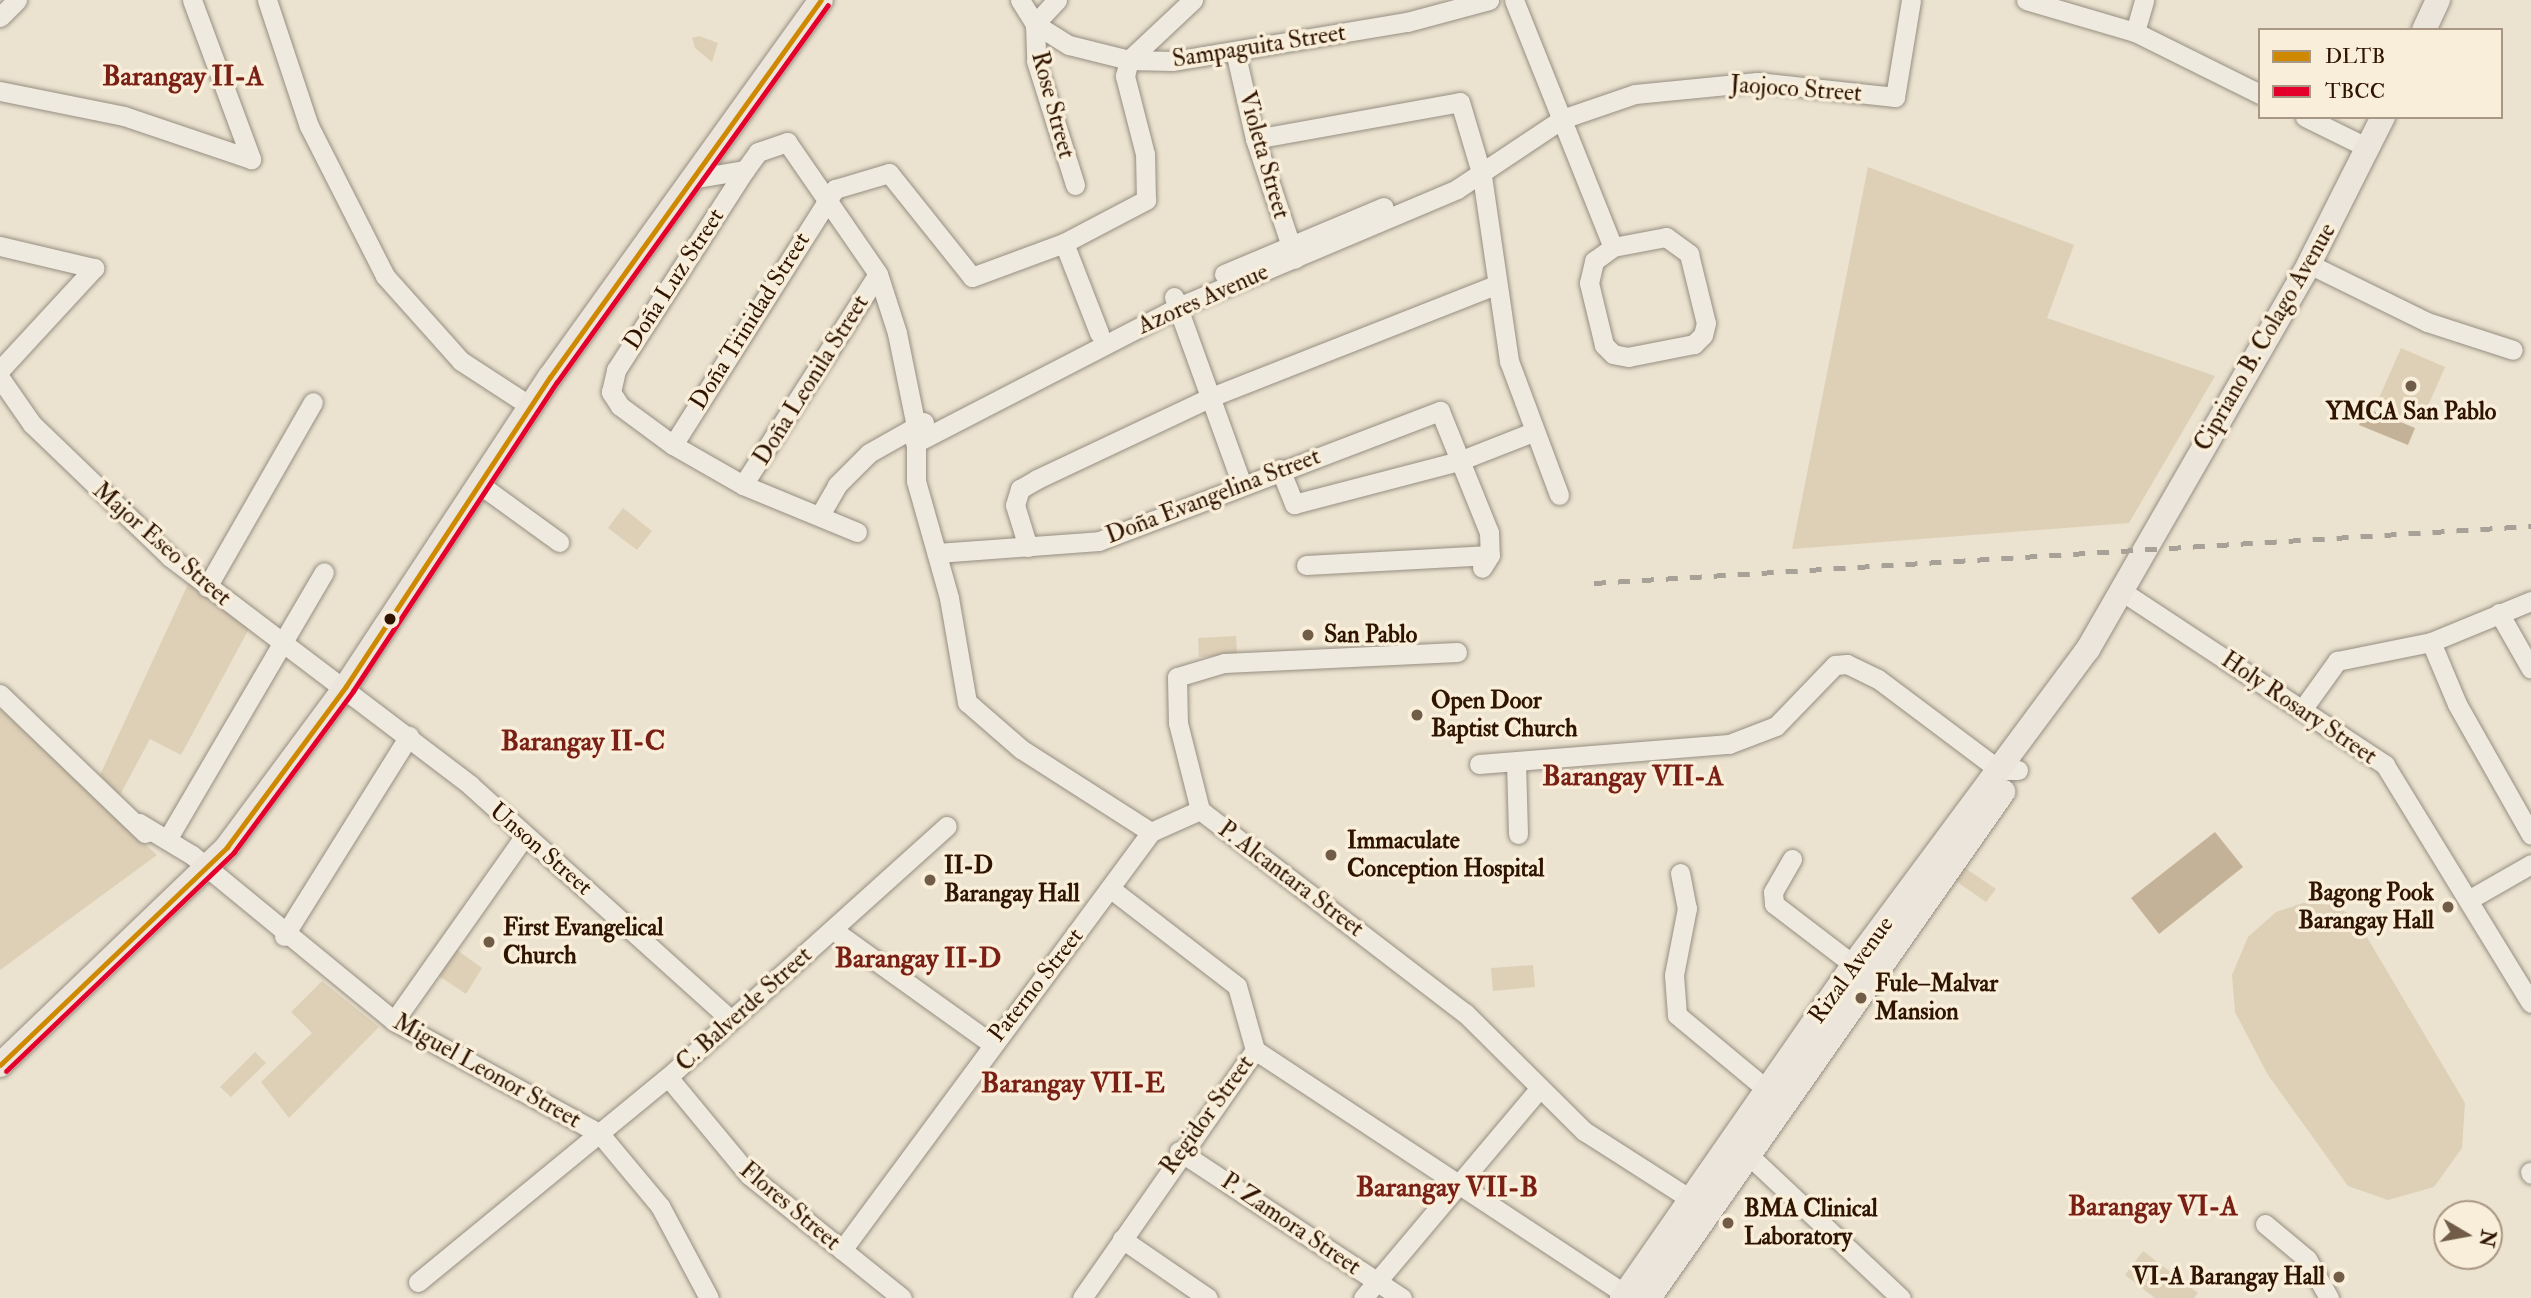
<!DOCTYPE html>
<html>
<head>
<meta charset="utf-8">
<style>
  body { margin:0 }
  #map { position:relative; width:2531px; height:1298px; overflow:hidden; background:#ebe2cf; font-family:"IM FELL Double Pica",serif }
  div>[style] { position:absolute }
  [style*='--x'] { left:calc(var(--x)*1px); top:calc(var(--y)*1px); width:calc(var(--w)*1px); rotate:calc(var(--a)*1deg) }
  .green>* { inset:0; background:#ded0b7 }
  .water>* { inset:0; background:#c3b298 }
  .roads { filter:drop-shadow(0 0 2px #968e81) drop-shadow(0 0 2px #968e81) }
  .minor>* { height:19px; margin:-9.5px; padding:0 9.5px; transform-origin:9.5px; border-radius:9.5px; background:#eeeae0 }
  .major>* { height:24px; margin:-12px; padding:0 12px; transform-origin:12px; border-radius:12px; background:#ebe5dc }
  .rail>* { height:4.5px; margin-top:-2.25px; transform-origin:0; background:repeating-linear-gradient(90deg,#a8a198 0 12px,transparent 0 24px) }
  .bus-1>* { height:5px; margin:-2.5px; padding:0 2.5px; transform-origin:2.5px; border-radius:2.5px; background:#cf8900 }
  .bus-2>* { height:5px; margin:-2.5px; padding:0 2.5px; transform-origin:2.5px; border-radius:2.5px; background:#e4002b }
  .dots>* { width:19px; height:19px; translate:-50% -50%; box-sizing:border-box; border:4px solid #f9eed9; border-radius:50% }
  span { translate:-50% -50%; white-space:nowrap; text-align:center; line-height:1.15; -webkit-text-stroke:7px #f9eed9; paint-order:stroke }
  .street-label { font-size:24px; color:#2f1400 }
  .poi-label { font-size:24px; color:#2f1400; font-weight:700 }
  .left { translate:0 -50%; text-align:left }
  .right { translate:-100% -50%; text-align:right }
  .quarter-label { font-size:28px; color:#7a1f14; font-weight:700 }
  .legend { position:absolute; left:2258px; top:28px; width:245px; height:91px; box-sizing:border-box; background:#f9eed9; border:2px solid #a89782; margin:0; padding:9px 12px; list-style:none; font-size:21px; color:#2f1400 }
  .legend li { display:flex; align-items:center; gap:14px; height:35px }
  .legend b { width:35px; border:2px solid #a89782 }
  .north { position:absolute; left:2433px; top:1200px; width:70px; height:70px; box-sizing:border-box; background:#f9eed9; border:2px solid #a89782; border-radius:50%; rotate:100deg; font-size:19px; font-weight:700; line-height:28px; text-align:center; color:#2f1400 }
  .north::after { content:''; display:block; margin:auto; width:24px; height:32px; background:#715c48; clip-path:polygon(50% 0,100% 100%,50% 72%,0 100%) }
</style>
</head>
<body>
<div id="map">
  <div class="green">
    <div style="clip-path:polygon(699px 36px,718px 43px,712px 62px,695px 48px,692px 38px)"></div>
    <div style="clip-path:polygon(1868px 167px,2074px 245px,2047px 318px,2215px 376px,2129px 523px,1792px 549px)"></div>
    <div style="clip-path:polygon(2401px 348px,2445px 367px,2420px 424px,2376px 405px)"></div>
    <div style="clip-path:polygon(623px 508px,652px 531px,637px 550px,608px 528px)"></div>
    <div style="clip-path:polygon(189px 582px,251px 625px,181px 755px,150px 739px,120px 795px,100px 775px)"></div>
    <div style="clip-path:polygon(1236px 636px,1237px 655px,1199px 657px,1198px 638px)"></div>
    <div style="clip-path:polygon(0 709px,157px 855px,0 970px)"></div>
    <div style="clip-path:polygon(1959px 864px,1996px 889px,1986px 902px,1950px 877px)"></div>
    <div style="clip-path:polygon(2303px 903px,2333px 905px,2355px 917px,2465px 1103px,2462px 1148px,2434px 1187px,2388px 1200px,2348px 1186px,2268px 1075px,2235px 1012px,2232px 975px,2248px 937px,2276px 912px)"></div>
    <div style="clip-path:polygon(447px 943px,482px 968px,466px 994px,430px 970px)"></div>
    <div style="clip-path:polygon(1533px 965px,1535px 987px,1493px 991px,1491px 968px)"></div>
    <div style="clip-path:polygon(322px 981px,379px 1027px,289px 1118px,261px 1082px,312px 1033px,291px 1012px)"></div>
    <div style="clip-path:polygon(255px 1052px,266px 1063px,231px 1097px,220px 1087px)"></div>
    <div style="clip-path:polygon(2143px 1251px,2198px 1293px,2194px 1298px,2155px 1298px,2125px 1275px)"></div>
  </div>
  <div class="water">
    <div style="clip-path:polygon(2366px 408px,2415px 428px,2408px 445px,2359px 425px)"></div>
    <div style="clip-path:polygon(2215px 832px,2243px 867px,2159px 934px,2131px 898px)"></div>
  </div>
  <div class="roads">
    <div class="minor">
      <div style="--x:192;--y:0;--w:170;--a:69.6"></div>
      <div style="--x:267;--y:0;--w:133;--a:71.6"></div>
      <div style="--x:309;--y:126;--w:168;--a:63.1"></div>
      <div style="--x:385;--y:276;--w:114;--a:48.2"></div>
      <div style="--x:461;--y:361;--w:82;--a:33.1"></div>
      <div style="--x:1020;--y:0;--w:28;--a:58"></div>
      <div style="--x:1035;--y:24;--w:40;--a:32"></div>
      <div style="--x:1069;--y:45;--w:62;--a:14"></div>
      <div style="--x:1129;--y:60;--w:44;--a:1.3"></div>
      <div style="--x:1173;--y:61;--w:237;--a:-9.5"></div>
      <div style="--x:1407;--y:22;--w:85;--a:-15"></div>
      <div style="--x:1057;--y:0;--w:33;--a:133"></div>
      <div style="--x:1035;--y:24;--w:37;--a:88"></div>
      <div style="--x:1036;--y:61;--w:130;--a:72.5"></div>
      <div style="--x:1514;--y:0;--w:266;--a:68.2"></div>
      <div style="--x:2026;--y:0;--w:114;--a:16.4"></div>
      <div style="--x:2135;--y:32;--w:140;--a:26.4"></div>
      <div style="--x:0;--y:17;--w:24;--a:-45"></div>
      <div style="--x:2135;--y:32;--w:33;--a:-74"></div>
      <div style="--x:1235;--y:51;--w:90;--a:77.2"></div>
      <div style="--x:1255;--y:139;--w:126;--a:71.4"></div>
      <div style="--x:0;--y:91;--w:126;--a:11.4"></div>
      <div style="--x:124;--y:116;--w:134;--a:18.7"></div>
      <div style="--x:2305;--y:117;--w:70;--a:26.2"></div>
      <div style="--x:1255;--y:139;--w:208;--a:-10.2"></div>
      <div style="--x:1460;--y:102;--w:77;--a:73.4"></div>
      <div style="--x:1482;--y:176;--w:187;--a:81.7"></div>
      <div style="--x:1509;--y:361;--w:143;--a:69.5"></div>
      <div style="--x:691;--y:179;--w:55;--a:-9.5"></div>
      <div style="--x:1666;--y:237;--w:29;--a:36"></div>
      <div style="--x:1689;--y:254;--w:71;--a:76.2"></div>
      <div style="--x:1706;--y:323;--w:12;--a:104"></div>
      <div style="--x:1703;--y:335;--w:13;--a:135"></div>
      <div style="--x:1694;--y:344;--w:67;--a:168.9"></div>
      <div style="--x:1628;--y:357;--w:15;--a:-169"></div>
      <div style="--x:1613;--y:354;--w:13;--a:-135"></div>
      <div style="--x:1604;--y:345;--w:64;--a:-103.6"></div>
      <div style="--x:1589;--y:283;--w:23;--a:-77"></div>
      <div style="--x:1594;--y:261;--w:24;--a:-36"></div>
      <div style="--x:1613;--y:247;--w:54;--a:-10.7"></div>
      <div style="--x:1064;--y:243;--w:97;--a:68.7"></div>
      <div style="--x:0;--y:246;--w:97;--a:13.2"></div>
      <div style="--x:2309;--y:264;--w:131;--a:26.2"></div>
      <div style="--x:2427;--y:322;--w:90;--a:18"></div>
      <div style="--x:1224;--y:274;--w:173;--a:-22.8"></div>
      <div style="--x:1174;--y:297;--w:197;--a:70.1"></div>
      <div style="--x:0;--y:370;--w:139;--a:-47.3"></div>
      <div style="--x:0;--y:378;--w:56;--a:55.2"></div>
      <div style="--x:32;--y:424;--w:192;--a:43.9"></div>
      <div style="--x:170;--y:557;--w:377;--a:37.2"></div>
      <div style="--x:470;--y:785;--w:350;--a:42"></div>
      <div style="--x:915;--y:443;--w:296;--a:-27.3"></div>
      <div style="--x:1178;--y:307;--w:303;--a:-22.9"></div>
      <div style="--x:1457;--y:189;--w:126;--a:-33.7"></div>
      <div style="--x:1562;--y:119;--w:77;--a:-18.9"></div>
      <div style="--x:1635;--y:94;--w:123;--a:-5.6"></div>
      <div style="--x:1757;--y:82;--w:139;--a:6.2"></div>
      <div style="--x:1895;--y:97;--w:98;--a:-80.6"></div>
      <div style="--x:673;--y:445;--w:303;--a:-57.7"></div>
      <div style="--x:835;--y:189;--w:56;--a:-16.5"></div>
      <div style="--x:889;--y:173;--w:133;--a:51.4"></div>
      <div style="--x:972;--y:277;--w:98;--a:-20.3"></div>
      <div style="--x:1064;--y:243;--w:93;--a:-27.7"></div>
      <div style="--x:1146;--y:200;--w:46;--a:-91.2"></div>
      <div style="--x:1145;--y:154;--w:81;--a:-104.4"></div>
      <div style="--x:1125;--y:76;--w:16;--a:-76"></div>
      <div style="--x:1129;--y:60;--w:88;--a:-43.2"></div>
      <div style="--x:1280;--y:469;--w:38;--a:68"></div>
      <div style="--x:1294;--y:504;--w:171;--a:-14.6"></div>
      <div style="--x:1459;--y:461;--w:79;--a:-21.4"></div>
      <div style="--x:479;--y:484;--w:99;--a:35.9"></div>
      <div style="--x:743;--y:485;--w:250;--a:-57.4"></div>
      <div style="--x:820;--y:515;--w:34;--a:-60"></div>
      <div style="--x:837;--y:485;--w:45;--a:-45"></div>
      <div style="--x:869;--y:453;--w:63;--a:-29.4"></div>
      <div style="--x:857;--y:532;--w:123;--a:-157.6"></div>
      <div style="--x:743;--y:485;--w:81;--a:-150.3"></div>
      <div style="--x:673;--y:445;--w:66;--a:-143.7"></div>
      <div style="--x:620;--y:406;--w:17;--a:-123"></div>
      <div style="--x:611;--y:392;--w:23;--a:-77"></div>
      <div style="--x:616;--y:370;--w:238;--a:-57.2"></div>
      <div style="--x:745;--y:170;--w:22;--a:-54"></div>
      <div style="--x:758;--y:152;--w:31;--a:-19"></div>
      <div style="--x:787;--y:142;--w:160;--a:55.4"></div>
      <div style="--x:878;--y:274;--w:62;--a:72.1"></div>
      <div style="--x:897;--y:333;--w:95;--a:78.5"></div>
      <div style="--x:916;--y:426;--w:55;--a:90"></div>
      <div style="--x:916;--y:481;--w:122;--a:74.2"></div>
      <div style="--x:949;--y:598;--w:106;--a:80.2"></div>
      <div style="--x:967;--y:702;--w:72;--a:41"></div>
      <div style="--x:1021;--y:749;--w:154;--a:32.6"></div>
      <div style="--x:1028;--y:547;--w:44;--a:-107.2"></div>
      <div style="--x:1015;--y:505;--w:17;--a:-73"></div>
      <div style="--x:1020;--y:489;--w:20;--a:-30"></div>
      <div style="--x:1037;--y:479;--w:192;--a:-25.2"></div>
      <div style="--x:1211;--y:397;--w:303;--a:-21.5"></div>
      <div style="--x:937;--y:553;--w:162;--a:-4.2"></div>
      <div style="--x:1099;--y:541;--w:365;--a:-20.9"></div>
      <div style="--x:1440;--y:411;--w:131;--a:68"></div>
      <div style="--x:1489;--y:532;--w:23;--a:88"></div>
      <div style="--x:1490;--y:555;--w:15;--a:122"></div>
      <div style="--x:1306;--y:565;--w:184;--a:-3.1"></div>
      <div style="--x:207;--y:587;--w:213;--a:-60.2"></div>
      <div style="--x:2120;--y:590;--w:318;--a:33.4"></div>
      <div style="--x:2385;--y:765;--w:279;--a:58.5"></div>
      <div style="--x:2499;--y:613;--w:64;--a:60.3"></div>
      <div style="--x:2431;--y:642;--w:67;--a:67.2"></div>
      <div style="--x:2457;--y:704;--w:150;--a:60.5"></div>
      <div style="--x:1457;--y:652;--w:233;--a:177.3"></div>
      <div style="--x:1224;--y:663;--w:49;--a:163.4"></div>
      <div style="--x:1177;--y:677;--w:46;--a:88.8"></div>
      <div style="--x:1178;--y:723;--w:90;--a:75.8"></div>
      <div style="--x:1200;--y:810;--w:334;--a:37.5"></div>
      <div style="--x:1465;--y:1013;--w:168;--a:44.8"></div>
      <div style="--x:1584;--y:1131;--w:141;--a:32.6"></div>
      <div style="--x:0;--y:694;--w:201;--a:43.8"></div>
      <div style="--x:2304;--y:707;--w:57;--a:-54.3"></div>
      <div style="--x:2337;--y:661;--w:96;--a:-11.4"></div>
      <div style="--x:2431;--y:642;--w:108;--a:-22.3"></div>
      <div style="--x:1516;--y:762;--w:72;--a:88.4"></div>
      <div style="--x:1479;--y:764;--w:251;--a:-4.6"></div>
      <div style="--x:1729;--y:744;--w:50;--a:-21"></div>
      <div style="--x:1776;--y:726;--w:85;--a:-46"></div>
      <div style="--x:1835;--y:665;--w:12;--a:-5"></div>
      <div style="--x:1847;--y:664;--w:34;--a:26"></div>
      <div style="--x:1878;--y:679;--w:151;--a:36.9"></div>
      <div style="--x:1999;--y:770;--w:19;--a:0"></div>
      <div style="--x:139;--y:823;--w:62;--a:31.1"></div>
      <div style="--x:192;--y:855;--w:261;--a:39.4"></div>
      <div style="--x:394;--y:1021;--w:235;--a:28.7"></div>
      <div style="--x:600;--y:1134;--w:94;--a:50.2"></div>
      <div style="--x:660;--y:1206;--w:104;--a:62"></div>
      <div style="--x:168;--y:838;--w:308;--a:-59.6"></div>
      <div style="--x:1792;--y:859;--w:38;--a:120"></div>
      <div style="--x:1773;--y:892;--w:12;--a:85"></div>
      <div style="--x:1774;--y:904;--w:112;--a:37.4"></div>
      <div style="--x:1680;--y:873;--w:36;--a:79"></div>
      <div style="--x:1687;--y:908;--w:68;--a:101"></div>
      <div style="--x:1674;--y:975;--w:40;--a:85.7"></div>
      <div style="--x:1677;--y:1015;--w:116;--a:39.7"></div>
      <div style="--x:2470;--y:899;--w:70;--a:-29.8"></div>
      <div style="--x:833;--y:930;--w:194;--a:35.6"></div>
      <div style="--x:284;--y:936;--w:236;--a:-58"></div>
      <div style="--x:394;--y:1021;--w:224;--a:-54.8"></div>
      <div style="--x:1255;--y:1050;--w:450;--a:33.4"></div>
      <div style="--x:668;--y:1077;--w:127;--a:50.4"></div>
      <div style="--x:749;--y:1175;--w:196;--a:38.8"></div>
      <div style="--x:1741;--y:1148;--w:219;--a:43.2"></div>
      <div style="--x:1179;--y:1151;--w:267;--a:33.4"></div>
      <div style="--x:2530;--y:1172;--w:2;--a:63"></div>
      <div style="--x:2265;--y:1224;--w:55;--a:39.8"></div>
      <div style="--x:2307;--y:1259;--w:45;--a:60.6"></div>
      <div style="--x:1122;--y:1239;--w:104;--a:34.5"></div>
      <div style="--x:842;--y:1250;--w:520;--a:-53.53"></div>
      <div style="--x:1151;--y:832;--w:54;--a:-24.2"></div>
      <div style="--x:418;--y:1282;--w:323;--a:-39.4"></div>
      <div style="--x:668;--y:1077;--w:375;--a:-42"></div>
      <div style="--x:1082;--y:1298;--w:302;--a:-55.1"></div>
      <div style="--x:1255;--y:1050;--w:66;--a:-105.7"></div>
      <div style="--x:1237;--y:986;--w:159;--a:-142.4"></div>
      <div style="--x:1363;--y:1298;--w:275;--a:-49.9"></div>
    </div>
    <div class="major">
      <div style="--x:2424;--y:30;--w:33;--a:-65"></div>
      <div style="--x:0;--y:1065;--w:315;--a:-43.8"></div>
      <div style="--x:227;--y:847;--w:200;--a:-53.5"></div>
      <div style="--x:346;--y:686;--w:370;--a:-56.6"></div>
      <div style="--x:550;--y:377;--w:464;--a:-54.3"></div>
      <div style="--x:1622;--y:1298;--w:407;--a:-55.2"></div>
      <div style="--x:1854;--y:964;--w:392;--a:-53.4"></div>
      <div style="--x:2088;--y:649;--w:444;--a:-60.1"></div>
      <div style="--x:2309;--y:264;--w:165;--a:-63.3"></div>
      <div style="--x:1649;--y:1298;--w:618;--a:-55.02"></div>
    </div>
  </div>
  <div class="rail">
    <div style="--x:1594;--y:583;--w:939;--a:-3.48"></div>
  </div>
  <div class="bus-1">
    <div style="--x:0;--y:1065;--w:315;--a:-43.8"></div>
    <div style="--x:227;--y:847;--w:200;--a:-53.5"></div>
    <div style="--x:346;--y:686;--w:370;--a:-56.6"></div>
    <div style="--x:550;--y:377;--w:464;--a:-54.3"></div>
  </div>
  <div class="bus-2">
    <div style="--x:6;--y:1071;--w:316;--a:-43.8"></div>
    <div style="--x:234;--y:852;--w:200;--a:-53.5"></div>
    <div style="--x:353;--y:691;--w:370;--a:-56.6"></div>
    <div style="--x:557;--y:382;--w:464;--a:-54.3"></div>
  </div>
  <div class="dots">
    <div style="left:2411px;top:386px;background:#715c48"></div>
    <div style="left:390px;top:619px;background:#2f1400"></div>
    <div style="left:1308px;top:635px;background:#715c48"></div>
    <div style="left:1417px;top:715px;background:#715c48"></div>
    <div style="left:1331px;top:855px;background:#715c48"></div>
    <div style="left:930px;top:880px;background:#715c48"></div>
    <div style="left:2448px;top:907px;background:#715c48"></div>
    <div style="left:489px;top:942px;background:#715c48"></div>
    <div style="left:1861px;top:998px;background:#715c48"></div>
    <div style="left:1728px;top:1223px;background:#715c48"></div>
    <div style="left:2339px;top:1277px;background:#715c48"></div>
  </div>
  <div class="street-label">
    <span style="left:1259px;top:46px;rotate:-9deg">Sampaguita Street</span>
    <span style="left:1796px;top:89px;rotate:4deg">Jaojoco Street</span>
    <span style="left:1053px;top:105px;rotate:75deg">Rose Street</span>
    <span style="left:1264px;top:155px;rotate:74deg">Violeta Street</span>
    <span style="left:674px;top:279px;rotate:-57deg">Doña Luz Street</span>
    <span style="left:1203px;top:299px;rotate:-24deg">Azores Avenue</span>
    <span style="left:750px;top:321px;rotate:-58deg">Doña Trinidad Street</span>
    <span style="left:2265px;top:337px;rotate:-60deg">Cipriano B. Colago Avenue</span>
    <span style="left:811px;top:380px;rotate:-58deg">Doña Leonila Street</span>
    <span style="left:1213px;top:496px;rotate:-21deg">Doña Evangelina Street</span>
    <span style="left:162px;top:544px;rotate:41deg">Major Eseo Street</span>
    <span style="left:2299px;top:708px;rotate:34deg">Holy Rosary Street</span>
    <span style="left:541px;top:849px;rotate:41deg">Unson Street</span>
    <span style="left:1291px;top:879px;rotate:37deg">P. Alcantara Street</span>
    <span style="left:1851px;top:970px;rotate:-54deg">Rizal Avenue</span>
    <span style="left:1036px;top:985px;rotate:-52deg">Paterno Street</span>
    <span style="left:744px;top:1009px;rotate:-42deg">C. Balverde Street</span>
    <span style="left:487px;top:1071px;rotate:29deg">Miguel Leonor Street</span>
    <span style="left:1207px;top:1115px;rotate:-54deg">Regidor Street</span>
    <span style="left:790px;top:1206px;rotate:40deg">Flores Street</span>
    <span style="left:1291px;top:1224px;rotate:34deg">P. Zamora Street</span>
  </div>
  <div class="poi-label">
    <span style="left:2411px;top:412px">YMCA San Pablo</span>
    <span class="left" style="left:1324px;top:635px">San Pablo</span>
    <span class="left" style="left:1431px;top:715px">Open Door<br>Baptist Church</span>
    <span class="left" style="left:1347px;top:855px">Immaculate<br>Conception Hospital</span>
    <span class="left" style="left:944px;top:880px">II-D<br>Barangay Hall</span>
    <span class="right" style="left:2434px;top:907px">Bagong Pook<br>Barangay Hall</span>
    <span class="left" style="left:503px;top:942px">First Evangelical<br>Church</span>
    <span class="left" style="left:1875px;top:998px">Fule–Malvar<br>Mansion</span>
    <span class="left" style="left:1744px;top:1223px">BMA Clinical<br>Laboratory</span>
    <span class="right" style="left:2325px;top:1277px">VI-A Barangay Hall</span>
  </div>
  <div class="quarter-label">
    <span style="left:183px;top:77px">Barangay II-A</span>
    <span style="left:583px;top:742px">Barangay II-C</span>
    <span style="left:1633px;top:777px">Barangay VII-A</span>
    <span style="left:918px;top:959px">Barangay II-D</span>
    <span style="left:1073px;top:1084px">Barangay VII-E</span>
    <span style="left:1447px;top:1188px">Barangay VII-B</span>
    <span style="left:2153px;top:1207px">Barangay VI-A</span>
  </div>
  <ul class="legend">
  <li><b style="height:9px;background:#cf8900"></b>DLTB</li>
  <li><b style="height:9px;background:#e4002b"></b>TBCC</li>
  </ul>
  <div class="north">N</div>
</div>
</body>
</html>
